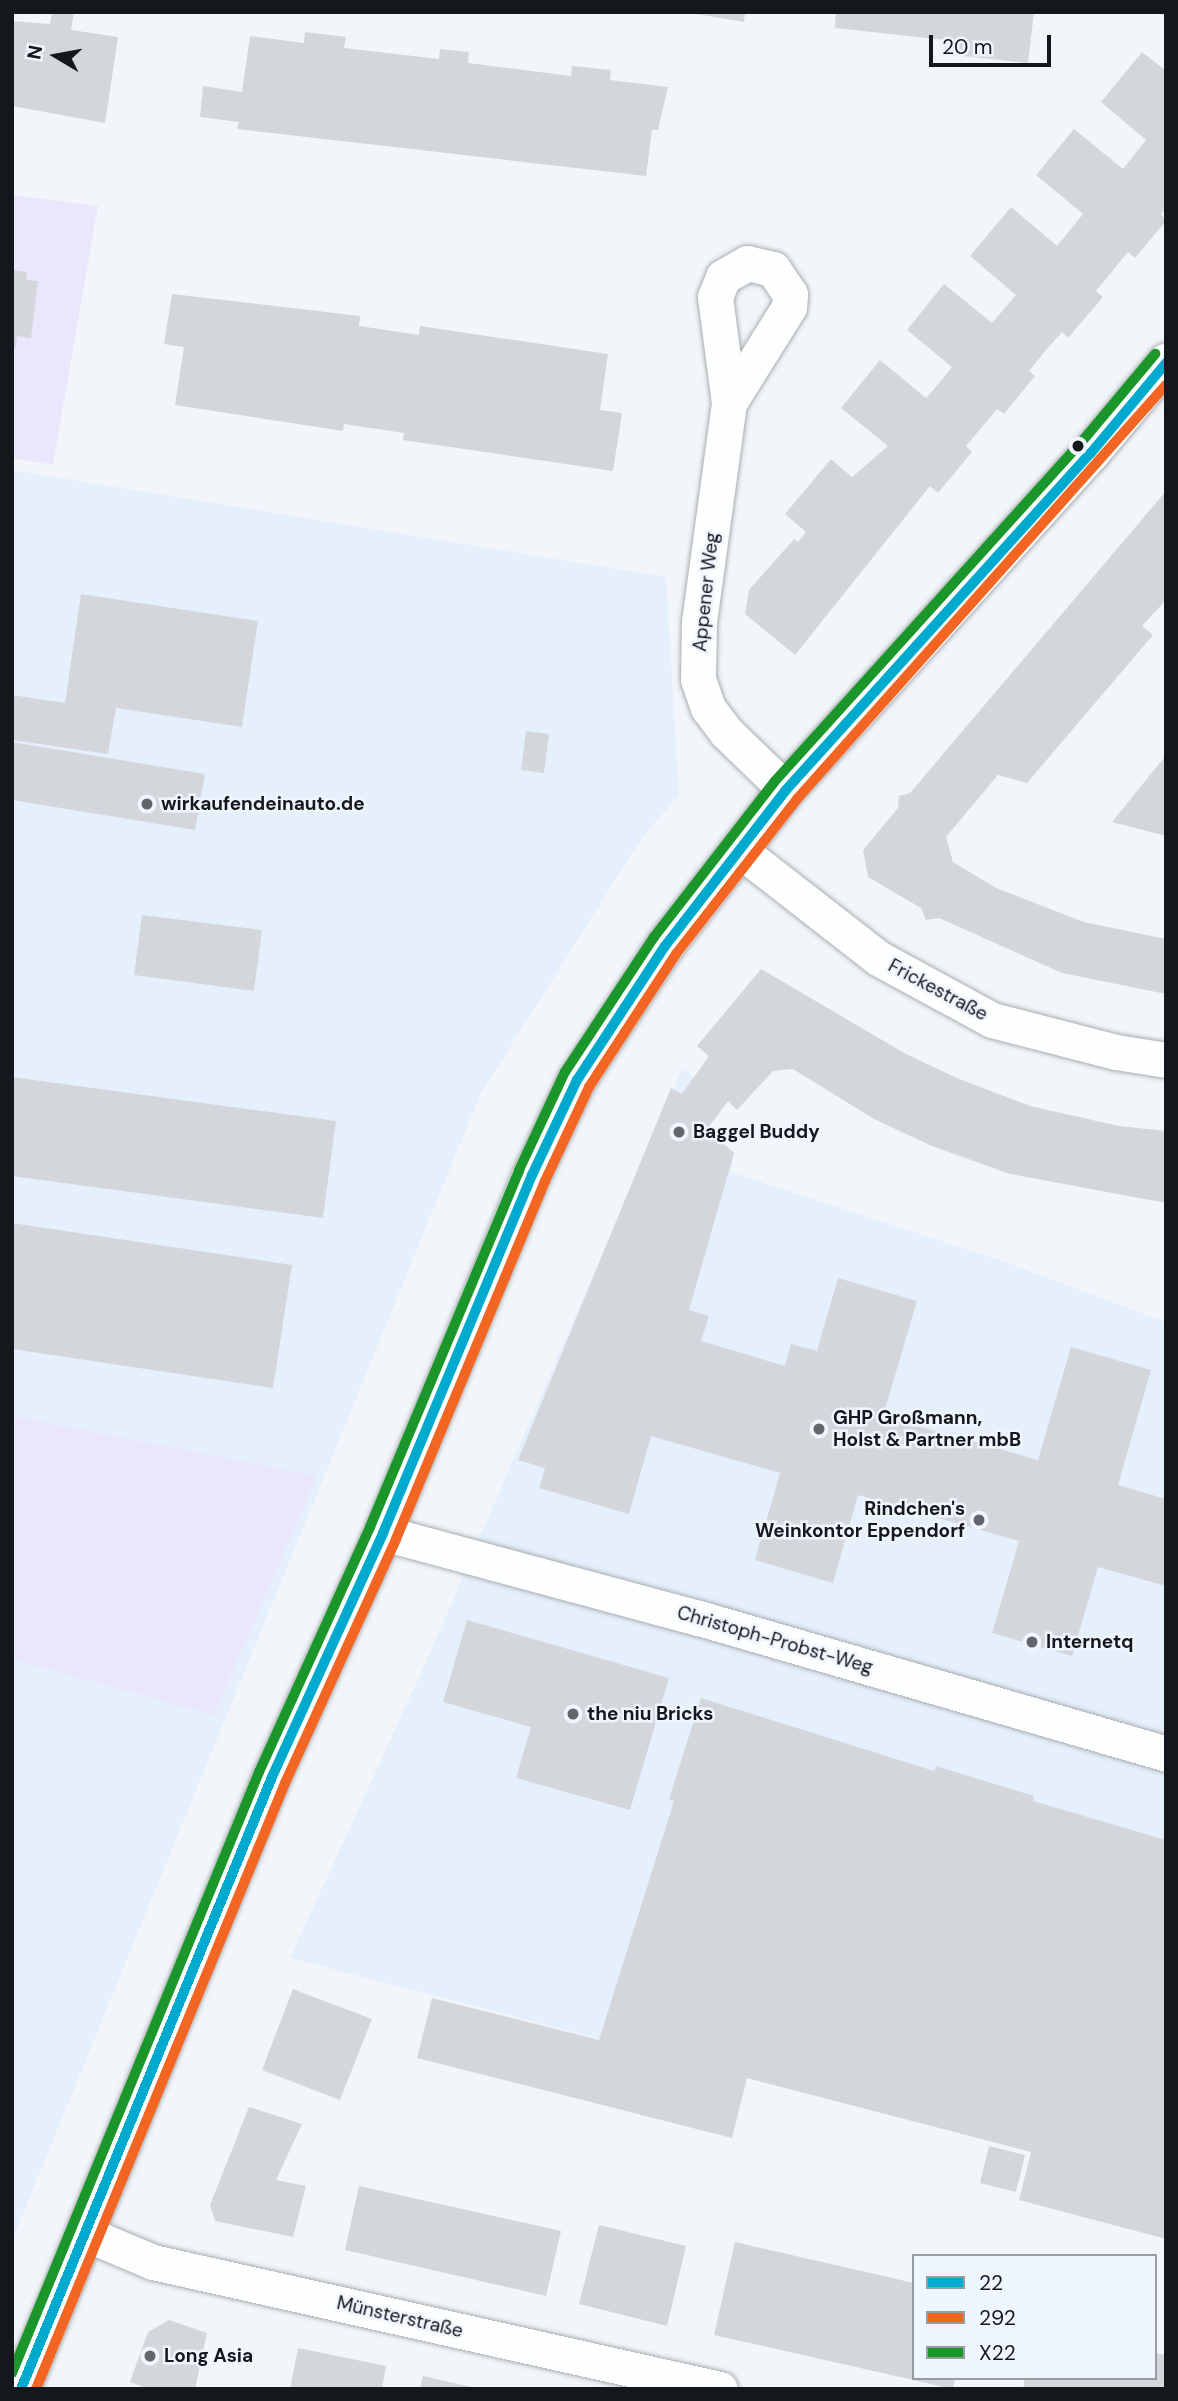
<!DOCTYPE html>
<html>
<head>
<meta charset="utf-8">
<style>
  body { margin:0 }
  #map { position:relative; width:1178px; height:2401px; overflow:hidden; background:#f2f6fa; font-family:"DM Sans",sans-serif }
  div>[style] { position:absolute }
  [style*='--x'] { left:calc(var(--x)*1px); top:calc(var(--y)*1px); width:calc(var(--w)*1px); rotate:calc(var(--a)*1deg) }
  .built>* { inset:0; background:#e6f0fc }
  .green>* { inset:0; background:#eae7fc }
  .building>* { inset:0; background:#d3d7db }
  .roads { filter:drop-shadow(0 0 2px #aaadb1) drop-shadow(0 0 2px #aaadb1) }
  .street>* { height:35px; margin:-17.5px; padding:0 17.5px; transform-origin:17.5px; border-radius:17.5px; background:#fdfefe }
  .primary>* { height:38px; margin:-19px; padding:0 19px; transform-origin:19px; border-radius:19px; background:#fdfefe }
  .bus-1>* { height:10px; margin:-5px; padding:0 5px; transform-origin:5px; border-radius:5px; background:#00a9ce }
  .bus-2>* { height:10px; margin:-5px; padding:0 5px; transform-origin:5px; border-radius:5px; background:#f26522 }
  .bus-3>* { height:10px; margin:-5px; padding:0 5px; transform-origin:5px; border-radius:5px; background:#1a962b }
  .dots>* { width:19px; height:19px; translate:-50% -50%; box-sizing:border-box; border:4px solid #eff5fd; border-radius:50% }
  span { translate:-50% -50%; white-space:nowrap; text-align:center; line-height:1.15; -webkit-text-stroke:5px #eff5fd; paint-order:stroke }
  .street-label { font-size:19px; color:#14171c }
  .poi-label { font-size:19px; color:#14171c; font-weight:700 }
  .left { translate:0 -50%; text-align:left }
  .right { translate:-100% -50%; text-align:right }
  .frame { position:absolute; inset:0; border:14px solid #14171c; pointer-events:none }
  .legend { position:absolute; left:912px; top:2254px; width:245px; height:126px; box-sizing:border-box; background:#eff5fd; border:2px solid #979ca3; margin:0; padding:9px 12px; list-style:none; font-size:21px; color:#14171c }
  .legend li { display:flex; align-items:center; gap:14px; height:35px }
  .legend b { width:35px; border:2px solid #979ca3 }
  .north { position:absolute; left:21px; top:21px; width:70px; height:70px; -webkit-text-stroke:5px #eff5fd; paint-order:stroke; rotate:280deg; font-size:19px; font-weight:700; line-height:28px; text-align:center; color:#14171c }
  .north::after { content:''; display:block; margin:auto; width:24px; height:32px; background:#14171c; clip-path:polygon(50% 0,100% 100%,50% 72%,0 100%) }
  .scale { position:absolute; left:929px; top:35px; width:122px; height:32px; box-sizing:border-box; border:4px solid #14171c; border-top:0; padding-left:9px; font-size:21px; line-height:24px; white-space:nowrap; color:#14171c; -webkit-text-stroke:5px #eff5fd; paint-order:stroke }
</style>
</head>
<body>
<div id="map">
  <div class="built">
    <div style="clip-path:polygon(12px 470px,666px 577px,679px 795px,641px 839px,480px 1095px,12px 2241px)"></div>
    <div style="clip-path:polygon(682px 1068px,728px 1101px,708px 1129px,734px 1153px,731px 1172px,1000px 1260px,1166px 1322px,1166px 2187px,290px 1958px,426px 1662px)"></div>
  </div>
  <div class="green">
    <div style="clip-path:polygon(12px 195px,98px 206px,53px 465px,12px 458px)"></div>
    <div style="clip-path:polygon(12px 1416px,317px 1476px,214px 1715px,12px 1659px)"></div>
  </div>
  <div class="building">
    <div style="clip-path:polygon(52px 12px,74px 12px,71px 30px,118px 37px,105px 123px,12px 106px,12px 21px,50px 24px)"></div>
    <div style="clip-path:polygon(685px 12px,745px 12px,744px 22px)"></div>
    <div style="clip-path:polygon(836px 12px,1034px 12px,1028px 63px,944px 54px,945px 40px,835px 28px)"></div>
    <div style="clip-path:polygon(305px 32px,346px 37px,344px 48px,439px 59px,440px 49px,469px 52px,468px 63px,571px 76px,572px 66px,611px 70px,610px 80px,668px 87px,658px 130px,652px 130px,646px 176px,237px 129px,239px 122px,200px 117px,203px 86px,242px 92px,250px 36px,304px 43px)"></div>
    <div style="clip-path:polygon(1142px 52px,1166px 71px,1166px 209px,1161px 214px,1166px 221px,1135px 258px,1128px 252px,1096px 291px,1103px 297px,1068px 338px,1062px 332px,1047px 349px,1029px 371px,1035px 376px,1004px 414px,997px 409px,966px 446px,972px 452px,938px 493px,930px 486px,795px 655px,745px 614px,749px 590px,794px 539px,798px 542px,806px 532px,785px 514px,831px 459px,852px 477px,888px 446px,841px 408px,880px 360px,926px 398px,935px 388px,952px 367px,907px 330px,944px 284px,992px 323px,1016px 295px,970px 256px,1011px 207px,1057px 246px,1083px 214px,1036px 175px,1074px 129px,1123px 169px,1146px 140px,1101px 102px)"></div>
    <div style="clip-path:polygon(12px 270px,27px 272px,26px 280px,38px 281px,31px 338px,17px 336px,16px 348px,12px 347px)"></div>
    <div style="clip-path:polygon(172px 294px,360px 316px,359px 326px,419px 335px,420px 326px,608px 354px,600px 410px,622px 413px,613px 471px,403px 440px,404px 433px,344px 424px,343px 431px,175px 405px,184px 347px,164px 344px)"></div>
    <div style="clip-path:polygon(1166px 491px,1166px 600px,1142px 626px,1153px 635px,1027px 783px,998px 775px,946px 837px,953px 862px,996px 888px,1084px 922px,1166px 939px,1166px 994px,1062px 973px,939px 918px,926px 920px,921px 908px,868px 877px,863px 850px,898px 808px,899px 796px,910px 793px)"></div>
    <div style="clip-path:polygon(81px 594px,258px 621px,242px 727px,116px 708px,108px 754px,12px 740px,12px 695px,65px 703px)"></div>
    <div style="clip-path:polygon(526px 731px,549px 734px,544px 773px,521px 770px)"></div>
    <div style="clip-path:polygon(12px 742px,205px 774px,195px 830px,12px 800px)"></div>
    <div style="clip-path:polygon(1166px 756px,1166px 836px,1112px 822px,1158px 765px)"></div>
    <div style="clip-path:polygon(142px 915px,262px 930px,254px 991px,134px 975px)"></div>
    <div style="clip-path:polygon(761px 969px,906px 1054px,957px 1078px,1030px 1106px,1119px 1126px,1166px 1131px,1166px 1203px,1010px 1174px,932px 1146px,874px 1119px,793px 1069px,773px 1071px,737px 1110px,728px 1101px,707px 1129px,734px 1153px,689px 1310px,709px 1316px,701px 1341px,785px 1366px,791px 1344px,817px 1351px,838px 1278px,917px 1301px,883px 1416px,1038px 1460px,1071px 1347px,1151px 1370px,1118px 1485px,1166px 1499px,1166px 1586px,1098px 1567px,1072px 1656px,992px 1633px,1019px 1541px,858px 1495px,833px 1583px,755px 1560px,780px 1473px,651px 1436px,629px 1514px,539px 1488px,545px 1468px,518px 1460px,671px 1088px,682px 1094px,709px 1056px,697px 1046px)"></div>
    <div style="clip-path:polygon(12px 1077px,336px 1121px,323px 1218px,12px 1176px)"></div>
    <div style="clip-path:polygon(12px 1223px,292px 1265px,273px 1388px,12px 1349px)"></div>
    <div style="clip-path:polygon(467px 1620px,669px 1678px,630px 1810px,516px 1778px,531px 1727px,443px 1702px)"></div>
    <div style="clip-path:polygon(701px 1698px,934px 1771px,936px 1766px,1034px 1796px,1033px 1801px,1166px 1840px,1166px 2239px,1019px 2200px,1031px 2152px,747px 2078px,732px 2138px,417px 2058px,432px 1998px,599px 2040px,674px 1801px,669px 1799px)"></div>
    <div style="clip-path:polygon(293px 1989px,372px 2019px,340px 2100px,262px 2070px)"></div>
    <div style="clip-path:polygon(249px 2107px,302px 2124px,276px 2180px,306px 2186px,293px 2237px,215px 2221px,210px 2205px)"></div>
    <div style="clip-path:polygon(989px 2146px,1025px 2155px,1016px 2192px,980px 2183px)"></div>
    <div style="clip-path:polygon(359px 2186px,561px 2231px,546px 2296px,345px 2250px)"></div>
    <div style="clip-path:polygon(599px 2225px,686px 2246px,667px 2326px,579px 2304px)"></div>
    <div style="clip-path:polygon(735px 2242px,914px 2283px,914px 2378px,955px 2378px,953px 2389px,714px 2335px)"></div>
    <div style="clip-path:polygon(169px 2320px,207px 2333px,195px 2389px,149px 2389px,130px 2382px,148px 2332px)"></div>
    <div style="clip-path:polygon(298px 2348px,386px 2366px,382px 2389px,290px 2389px)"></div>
    <div style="clip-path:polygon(1155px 2353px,1166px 2355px,1166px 2389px,1023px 2389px,1025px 2378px,1155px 2378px)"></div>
    <div style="clip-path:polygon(423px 2376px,476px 2388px,476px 2389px,420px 2389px)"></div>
  </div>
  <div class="roads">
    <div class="street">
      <div style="--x:747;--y:263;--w:27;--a:13"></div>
      <div style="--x:773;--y:269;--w:30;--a:56"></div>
      <div style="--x:790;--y:294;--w:13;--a:94"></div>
      <div style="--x:789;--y:307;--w:113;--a:122"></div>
      <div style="--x:729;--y:403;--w:107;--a:-97.5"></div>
      <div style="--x:715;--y:297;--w:22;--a:-68"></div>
      <div style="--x:723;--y:277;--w:28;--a:-30"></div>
      <div style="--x:729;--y:403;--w:220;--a:97.8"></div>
      <div style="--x:699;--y:621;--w:58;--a:91"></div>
      <div style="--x:698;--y:679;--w:31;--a:71"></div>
      <div style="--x:708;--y:708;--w:30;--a:53"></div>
      <div style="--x:726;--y:732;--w:83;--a:44"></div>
      <div style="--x:742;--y:852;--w:172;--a:37.9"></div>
      <div style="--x:878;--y:958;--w:130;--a:28.5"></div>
      <div style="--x:992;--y:1020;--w:128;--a:14.5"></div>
      <div style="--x:1116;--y:1052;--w:51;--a:9.1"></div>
      <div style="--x:383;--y:1533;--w:327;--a:15.1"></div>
      <div style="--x:699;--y:1618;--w:486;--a:16.2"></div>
      <div style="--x:84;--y:2233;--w:75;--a:22.8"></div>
      <div style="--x:153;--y:2262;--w:581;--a:12.63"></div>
    </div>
    <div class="primary">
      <div style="--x:21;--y:2389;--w:661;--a:-67.7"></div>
      <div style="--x:272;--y:1777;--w:268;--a:-65.5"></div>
      <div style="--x:383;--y:1533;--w:388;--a:-67.4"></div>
      <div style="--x:532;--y:1175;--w:105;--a:-64.7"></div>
      <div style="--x:577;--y:1080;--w:160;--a:-56.7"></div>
      <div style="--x:665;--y:946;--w:197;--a:-52.2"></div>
      <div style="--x:786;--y:790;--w:453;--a:-47.9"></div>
      <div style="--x:1090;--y:454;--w:119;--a:-50.1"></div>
    </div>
  </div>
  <div class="bus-1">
    <div style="--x:21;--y:2389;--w:661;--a:-67.7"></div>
    <div style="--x:272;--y:1777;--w:268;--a:-65.5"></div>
    <div style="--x:383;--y:1533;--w:388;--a:-67.4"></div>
    <div style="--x:532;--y:1175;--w:105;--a:-64.7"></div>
    <div style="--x:577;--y:1080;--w:160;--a:-56.7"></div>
    <div style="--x:665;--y:946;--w:197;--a:-52.2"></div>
    <div style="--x:786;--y:790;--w:453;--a:-47.9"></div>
    <div style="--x:1090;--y:454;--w:119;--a:-50.1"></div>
  </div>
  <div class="bus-2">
    <div style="--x:36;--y:2389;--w:655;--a:-67.66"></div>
    <div style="--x:285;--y:1783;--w:268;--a:-65.5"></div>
    <div style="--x:396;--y:1539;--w:388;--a:-67.4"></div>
    <div style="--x:545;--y:1181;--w:104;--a:-64.9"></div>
    <div style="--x:589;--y:1087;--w:159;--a:-56.8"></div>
    <div style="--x:676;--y:954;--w:197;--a:-52"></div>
    <div style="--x:797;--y:799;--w:555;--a:-48.29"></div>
  </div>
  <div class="bus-3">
    <div style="--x:12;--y:2373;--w:650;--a:-67.66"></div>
    <div style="--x:259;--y:1772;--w:269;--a:-65.6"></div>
    <div style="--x:370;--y:1527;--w:387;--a:-67.3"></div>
    <div style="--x:519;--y:1170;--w:108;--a:-64.9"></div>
    <div style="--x:565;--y:1072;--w:162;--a:-56.6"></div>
    <div style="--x:654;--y:937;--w:197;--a:-52.2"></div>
    <div style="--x:775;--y:781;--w:453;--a:-47.9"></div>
    <div style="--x:1079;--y:445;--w:119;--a:-50.1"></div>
  </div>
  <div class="dots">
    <div style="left:1078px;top:446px;background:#14171c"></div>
    <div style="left:147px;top:804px;background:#62656a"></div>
    <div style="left:679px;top:1132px;background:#62656a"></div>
    <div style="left:819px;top:1429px;background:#62656a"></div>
    <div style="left:979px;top:1520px;background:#62656a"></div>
    <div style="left:1032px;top:1642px;background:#62656a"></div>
    <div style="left:573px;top:1714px;background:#62656a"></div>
    <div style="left:150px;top:2356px;background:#62656a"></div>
  </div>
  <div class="street-label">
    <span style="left:706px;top:592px;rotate:-84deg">Appener Weg</span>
    <span style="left:938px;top:990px;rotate:28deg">Frickestraße</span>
    <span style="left:775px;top:1640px;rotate:16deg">Christoph-Probst-Weg</span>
    <span style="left:400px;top:2317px;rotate:13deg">Münsterstraße</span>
  </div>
  <div class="poi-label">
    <span class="left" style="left:161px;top:804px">wirkaufendeinauto.de</span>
    <span class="left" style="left:693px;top:1132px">Baggel Buddy</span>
    <span class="left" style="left:833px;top:1429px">GHP Großmann,<br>Holst &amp; Partner mbB</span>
    <span class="right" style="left:965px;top:1520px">Rindchen's<br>Weinkontor Eppendorf</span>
    <span class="left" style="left:1046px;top:1642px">Internetq</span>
    <span class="left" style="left:587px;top:1714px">the niu Bricks</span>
    <span class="left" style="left:164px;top:2356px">Long Asia</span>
  </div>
  <div class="frame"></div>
  <ul class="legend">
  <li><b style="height:9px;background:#00a9ce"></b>22</li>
  <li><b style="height:9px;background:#f26522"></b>292</li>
  <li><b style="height:9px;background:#1a962b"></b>X22</li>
  </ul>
  <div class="north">N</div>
  <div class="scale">20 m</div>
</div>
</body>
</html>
